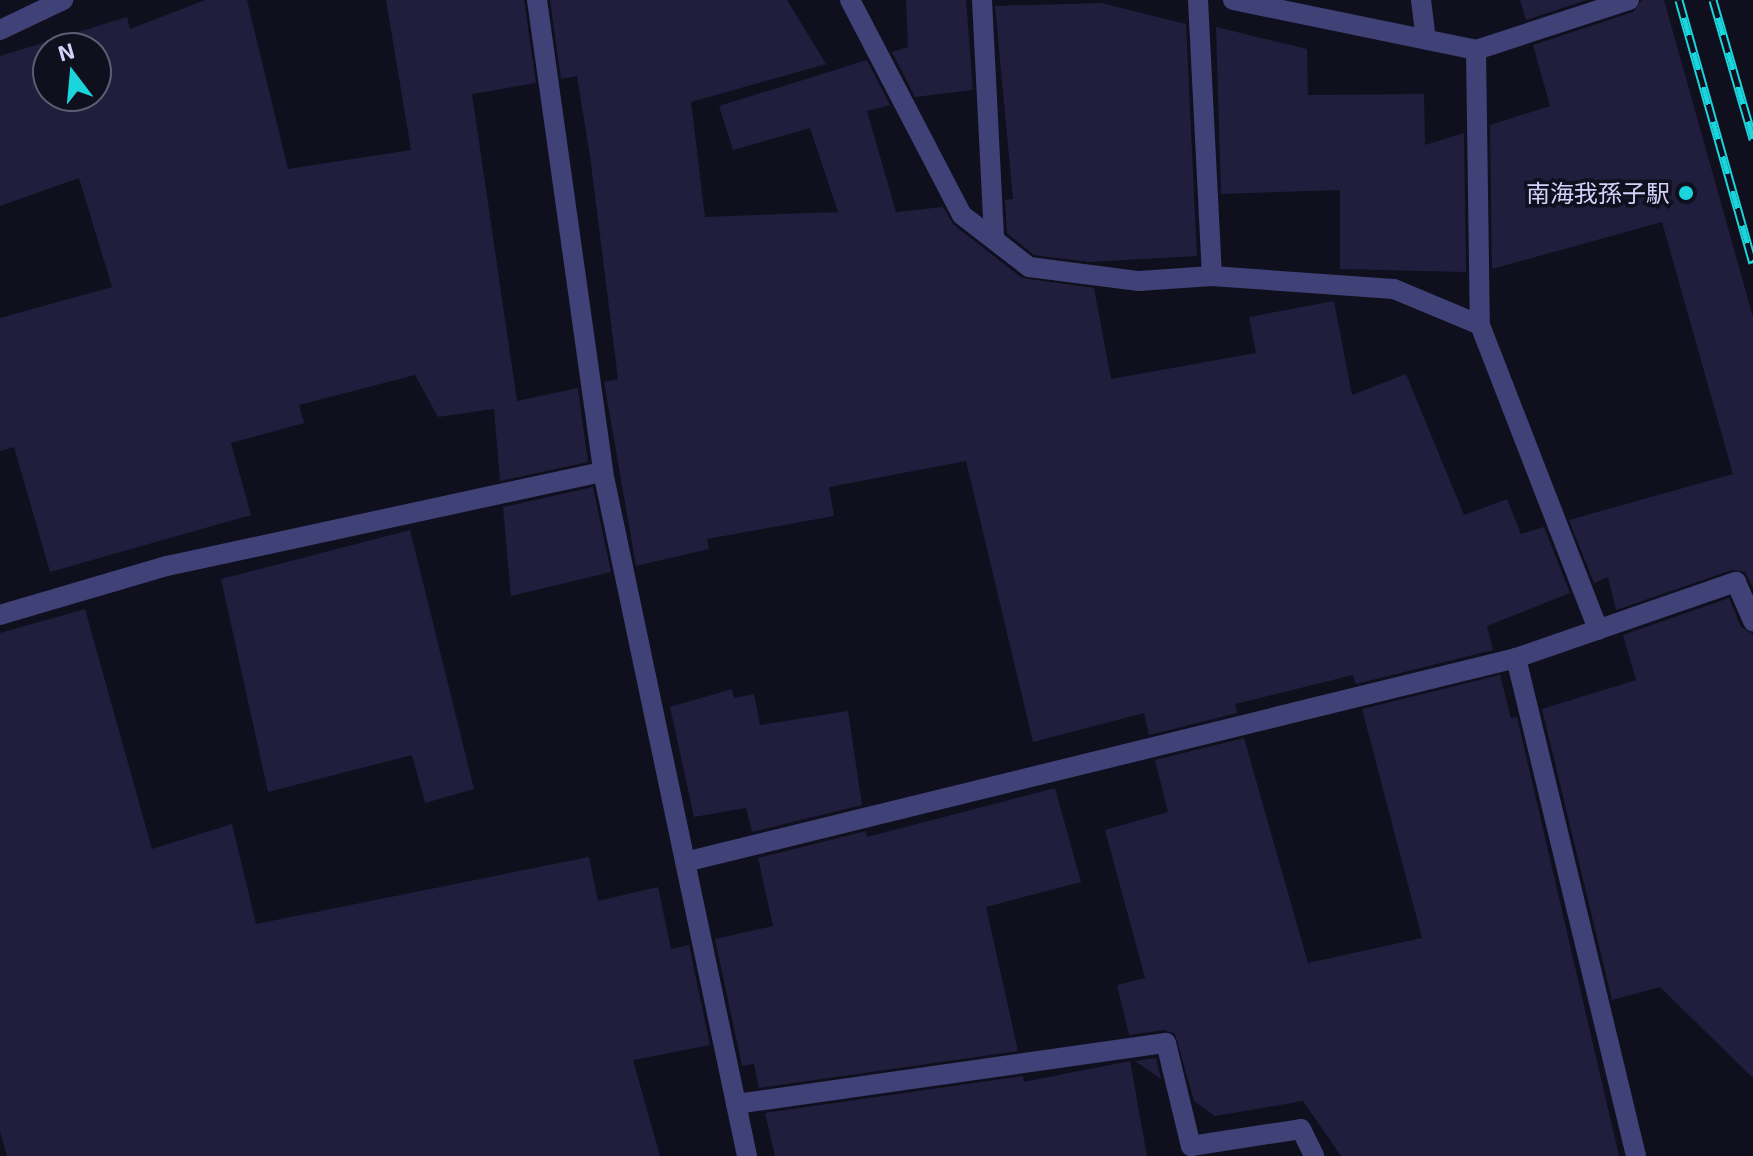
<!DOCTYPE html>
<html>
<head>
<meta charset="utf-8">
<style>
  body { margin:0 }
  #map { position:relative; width:1753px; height:1156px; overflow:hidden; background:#100f1e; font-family:"Exo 2","Noto Sans JP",sans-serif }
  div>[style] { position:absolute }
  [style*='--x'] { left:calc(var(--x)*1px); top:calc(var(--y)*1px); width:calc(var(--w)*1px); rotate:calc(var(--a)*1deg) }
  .building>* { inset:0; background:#211d3d }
  .minor>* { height:20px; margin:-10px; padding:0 10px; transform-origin:10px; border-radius:10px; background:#3f4177 }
  .rail>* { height:9px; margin-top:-4.5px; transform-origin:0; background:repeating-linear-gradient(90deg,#100f1e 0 18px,#1ad5dc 0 36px); box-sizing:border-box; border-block:2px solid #1ad5dc }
  .dots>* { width:22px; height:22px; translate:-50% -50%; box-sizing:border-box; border:4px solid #100f1e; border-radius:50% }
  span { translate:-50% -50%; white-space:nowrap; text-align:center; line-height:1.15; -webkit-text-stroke:7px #100f1e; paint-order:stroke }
  .poi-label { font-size:24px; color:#d3d1f9 }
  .right { translate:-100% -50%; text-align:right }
  .north { position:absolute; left:32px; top:32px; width:80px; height:80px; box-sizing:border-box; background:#100f1e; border:2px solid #5e5d76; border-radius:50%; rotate:344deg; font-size:22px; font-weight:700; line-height:32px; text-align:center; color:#d3d1f9 }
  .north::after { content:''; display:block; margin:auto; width:28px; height:36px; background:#1ad5dc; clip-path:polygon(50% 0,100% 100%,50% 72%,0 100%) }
</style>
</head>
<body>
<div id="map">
  <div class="building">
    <div style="clip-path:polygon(evenodd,205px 0,247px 0,288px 169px,411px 150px,386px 0,524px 0,536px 83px,472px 94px,517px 401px,578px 388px,588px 462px,500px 481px,494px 409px,438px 417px,415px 375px,299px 405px,304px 423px,231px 443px,251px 515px,50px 572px,14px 447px,0 451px,0 318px,112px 287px,79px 178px,0 206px,0 56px,127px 17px,130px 29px,205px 0,48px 48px,96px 48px,96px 96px,48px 96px,48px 48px)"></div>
    <div style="clip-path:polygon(550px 0,787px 0,826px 64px,691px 102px,705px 217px,838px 212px,810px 128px,733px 150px,719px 106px,867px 60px,890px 105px,867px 111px,896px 212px,943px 207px,954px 225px,1022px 278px,1094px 288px,1111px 379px,1256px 353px,1249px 317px,1334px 301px,1352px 395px,1406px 374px,1464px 515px,1507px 499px,1521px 534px,1544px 527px,1570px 593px,1487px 626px,1493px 650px,1356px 684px,1353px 675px,1235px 704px,1237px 713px,1149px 735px,1144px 713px,1033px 742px,966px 461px,829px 487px,834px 516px,707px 539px,709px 549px,636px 566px,604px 382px,618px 379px,590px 156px,577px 76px,561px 79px)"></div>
    <div style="clip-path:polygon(906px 0,966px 0,973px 90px,915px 97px,892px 52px,908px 47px)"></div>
    <div style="clip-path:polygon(1520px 0,1587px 0,1526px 20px)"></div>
    <div style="clip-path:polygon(1642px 0,1664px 0,1753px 317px,1753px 588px,1745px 572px,1732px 570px,1616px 610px,1608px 577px,1594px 583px,1569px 520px,1733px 474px,1662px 222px,1492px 269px,1490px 125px,1550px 106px,1533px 45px,1633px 12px)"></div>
    <div style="clip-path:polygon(1101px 3px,1186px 24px,1197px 256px,1089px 262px,1034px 255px,1007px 233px,1005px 200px,1013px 199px,995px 6px)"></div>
    <div style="clip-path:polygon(1216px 27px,1307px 49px,1308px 95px,1424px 94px,1425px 145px,1464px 133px,1466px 272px,1340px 269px,1340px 190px,1221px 194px)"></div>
    <div style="clip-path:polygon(593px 487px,611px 572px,511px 596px,503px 507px)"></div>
    <div style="clip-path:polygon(410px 530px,474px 789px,425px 803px,412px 755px,268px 792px,221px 579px)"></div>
    <div style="clip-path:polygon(1729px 598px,1741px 627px,1753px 634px,1753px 1078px,1660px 987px,1612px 1000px,1542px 709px,1636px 680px,1623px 635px)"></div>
    <div style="clip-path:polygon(85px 609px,152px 849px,232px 824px,256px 924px,589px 857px,598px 901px,658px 887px,671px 949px,689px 945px,710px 1045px,633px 1060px,660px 1156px,7px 1156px,0 1132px,0 633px)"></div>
    <div style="clip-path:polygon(1500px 675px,1511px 718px,1517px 717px,1619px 1156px,1341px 1156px,1303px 1101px,1215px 1116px,1194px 1101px,1175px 1034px,1164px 1030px,1129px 1035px,1117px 985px,1145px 978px,1105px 830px,1168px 812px,1155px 760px,1244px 738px,1308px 963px,1422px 938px,1362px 709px)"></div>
    <div style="clip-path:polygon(732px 689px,734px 698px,754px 694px,760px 725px,848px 711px,862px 805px,752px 832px,746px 808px,694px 817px,670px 707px)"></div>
    <div style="clip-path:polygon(1055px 788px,1081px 882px,986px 907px,1018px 1051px,759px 1088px,754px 1064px,742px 1066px,715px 939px,773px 926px,758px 858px,866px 831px,867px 837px)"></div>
    <div style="clip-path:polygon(1156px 1058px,1161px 1079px,1135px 1061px)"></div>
    <div style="clip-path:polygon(1130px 1061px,1147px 1156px,775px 1156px,765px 1113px,1023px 1076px,1024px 1082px)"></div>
  </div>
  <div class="minor">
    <div style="--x:537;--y:0;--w:477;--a:82"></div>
    <div style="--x:603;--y:472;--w:699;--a:78.11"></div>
    <div style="--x:850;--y:0;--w:242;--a:62.5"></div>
    <div style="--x:962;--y:215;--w:85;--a:37.8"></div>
    <div style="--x:1029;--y:267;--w:111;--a:7.3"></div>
    <div style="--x:1139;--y:281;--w:73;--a:-3.9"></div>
    <div style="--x:1212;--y:276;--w:182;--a:4.1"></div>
    <div style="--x:1394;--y:289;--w:93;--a:22.7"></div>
    <div style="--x:982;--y:0;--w:240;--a:87.1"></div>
    <div style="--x:1198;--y:0;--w:276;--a:87.1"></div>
    <div style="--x:1233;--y:0;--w:248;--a:11.6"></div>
    <div style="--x:1476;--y:50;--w:161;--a:-18.1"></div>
    <div style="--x:1421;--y:0;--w:40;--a:82.9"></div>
    <div style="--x:0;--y:30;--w:70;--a:-25.5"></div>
    <div style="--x:1476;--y:50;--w:275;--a:89.2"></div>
    <div style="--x:1480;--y:325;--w:327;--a:68.8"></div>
    <div style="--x:0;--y:615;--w:174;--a:-16.4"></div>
    <div style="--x:167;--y:566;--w:446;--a:-12.2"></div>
    <div style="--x:1516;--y:658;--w:512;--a:76.45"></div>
    <div style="--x:685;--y:862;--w:856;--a:-13.79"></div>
    <div style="--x:1516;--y:658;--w:233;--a:-19.1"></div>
    <div style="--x:1736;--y:582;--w:43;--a:66.4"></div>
    <div style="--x:736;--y:1104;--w:434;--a:-8.1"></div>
    <div style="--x:1166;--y:1043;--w:106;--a:76.4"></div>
    <div style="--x:1191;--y:1146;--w:111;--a:-8.8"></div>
    <div style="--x:1301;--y:1129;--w:30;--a:64"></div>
  </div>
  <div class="rail">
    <div style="--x:1679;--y:0;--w:273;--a:74.3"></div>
    <div style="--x:1713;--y:0;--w:145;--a:73.9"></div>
  </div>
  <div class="dots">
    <div style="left:1686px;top:193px;background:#1ad5dc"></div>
  </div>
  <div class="poi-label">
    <span class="right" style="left:1670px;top:193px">南海我孫子駅</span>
  </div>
  <div class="north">N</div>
</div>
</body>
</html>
